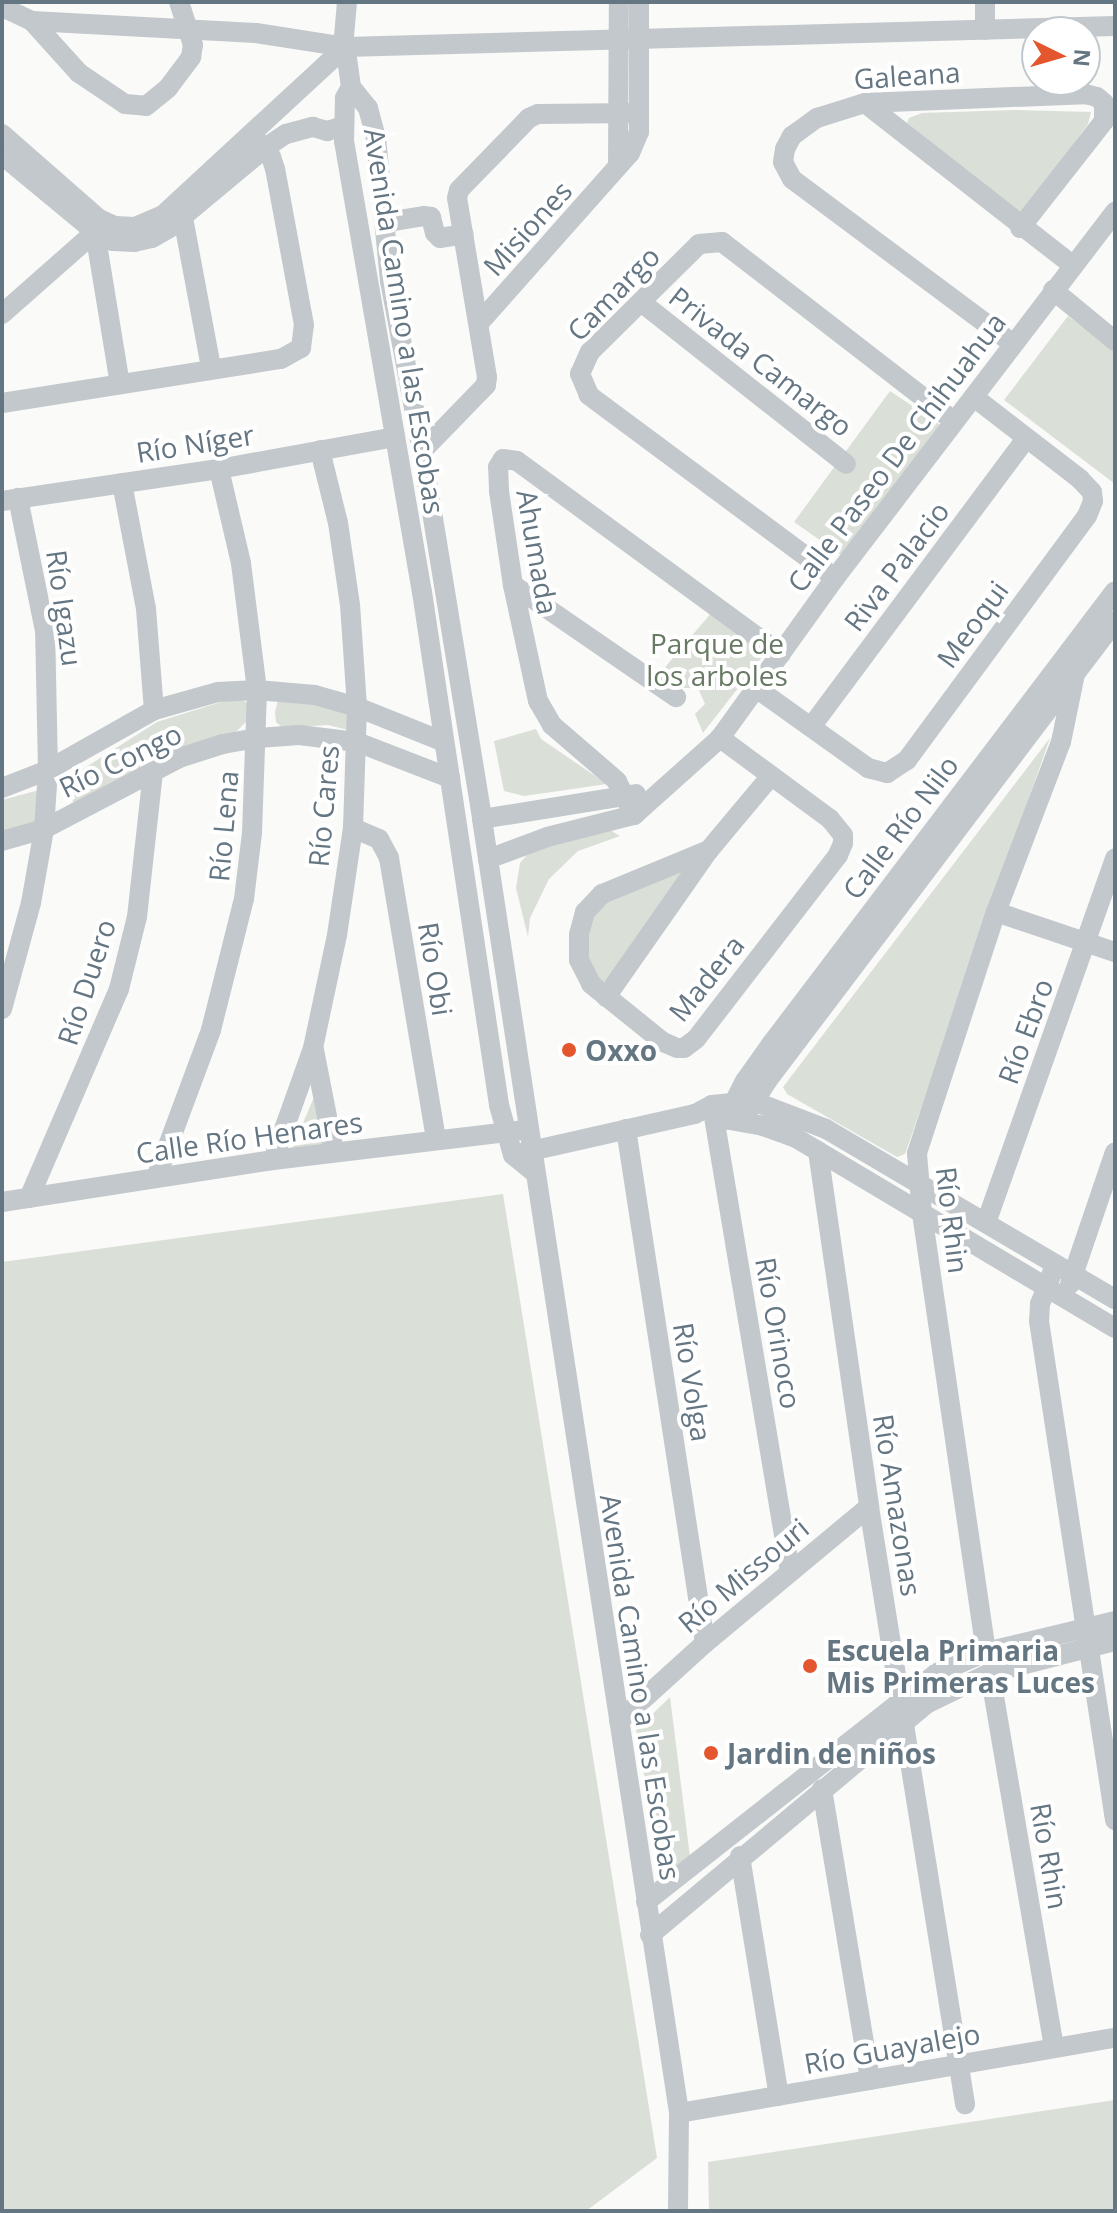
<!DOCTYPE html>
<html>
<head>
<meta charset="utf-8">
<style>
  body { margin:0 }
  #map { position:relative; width:1117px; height:2213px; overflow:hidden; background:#fafaf8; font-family:"Open Sans",sans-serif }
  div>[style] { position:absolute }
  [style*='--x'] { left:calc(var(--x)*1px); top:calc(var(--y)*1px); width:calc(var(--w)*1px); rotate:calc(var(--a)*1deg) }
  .green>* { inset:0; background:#dadfd7 }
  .minor>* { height:20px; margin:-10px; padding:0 10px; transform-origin:10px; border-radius:10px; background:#c3c8cc }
  .dots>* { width:22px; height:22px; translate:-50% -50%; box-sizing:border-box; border:4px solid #fff; border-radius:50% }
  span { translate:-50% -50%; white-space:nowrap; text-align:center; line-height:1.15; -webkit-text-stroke:8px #fff; paint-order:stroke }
  .street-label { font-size:28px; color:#657683 }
  .park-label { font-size:28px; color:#687a64 }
  .poi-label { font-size:28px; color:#657683; font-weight:700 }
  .left { translate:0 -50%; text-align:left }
  .frame { position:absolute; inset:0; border:4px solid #657683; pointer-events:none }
  .north { position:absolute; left:1021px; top:16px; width:80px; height:80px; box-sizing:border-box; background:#fff; border:2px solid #c1c8cd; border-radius:50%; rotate:95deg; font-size:22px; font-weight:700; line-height:32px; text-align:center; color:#657683 }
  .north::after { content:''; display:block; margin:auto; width:28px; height:36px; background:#e4572e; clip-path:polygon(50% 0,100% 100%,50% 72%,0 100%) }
</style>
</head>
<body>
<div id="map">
  <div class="green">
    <div style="clip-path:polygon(1014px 110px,1091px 112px,1088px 124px,1023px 214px,1016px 212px,907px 123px,909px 118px,922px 113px)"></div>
    <div style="clip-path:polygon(1068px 316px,1115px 351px,1115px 484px,1004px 400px)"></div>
    <div style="clip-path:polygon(890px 391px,942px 426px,844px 557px,794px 522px)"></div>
    <div style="clip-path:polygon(712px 612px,770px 647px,703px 733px,695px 714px,705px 704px,698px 688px,684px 688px,661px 672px)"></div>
    <div style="clip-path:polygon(289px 695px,350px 711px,352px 731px,328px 725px,283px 728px,276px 722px,275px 712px,278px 700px)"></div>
    <div style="clip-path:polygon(237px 697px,251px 705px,248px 720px,236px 732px,73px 806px,72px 776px,157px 722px)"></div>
    <div style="clip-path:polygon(536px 729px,541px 739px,607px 784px,524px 796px,504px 791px,494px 741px)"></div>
    <div style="clip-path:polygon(1050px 738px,905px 1154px,897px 1157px,787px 1094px,783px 1087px)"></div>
    <div style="clip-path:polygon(43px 789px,40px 826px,2px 836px,2px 800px)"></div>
    <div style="clip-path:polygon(610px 830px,620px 836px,578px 851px,549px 879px,530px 918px,528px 937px,516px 888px,520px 863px,531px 850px)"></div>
    <div style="clip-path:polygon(686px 869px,607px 981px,599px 982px,587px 957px,591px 917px,602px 905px)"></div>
    <div style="clip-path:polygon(317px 1090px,328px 1144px,292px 1149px)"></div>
    <div style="clip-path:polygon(503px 1194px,657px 2158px,586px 2211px,2px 2211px,2px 1262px)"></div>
    <div style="clip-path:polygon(670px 1697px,690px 1857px,663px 1879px,636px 1730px)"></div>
    <div style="clip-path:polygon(1115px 2100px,1115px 2211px,709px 2211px,708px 2162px)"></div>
  </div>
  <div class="minor">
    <div style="--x:347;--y:2;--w:35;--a:95"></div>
    <div style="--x:344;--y:37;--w:50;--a:82"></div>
    <div style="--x:985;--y:2;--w:28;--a:90"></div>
    <div style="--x:2;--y:7;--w:33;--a:25"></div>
    <div style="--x:32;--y:21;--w:224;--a:3.1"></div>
    <div style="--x:256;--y:33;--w:90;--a:8.9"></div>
    <div style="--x:345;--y:47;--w:770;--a:-1.56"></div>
    <div style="--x:32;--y:21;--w:70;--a:47.9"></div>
    <div style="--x:79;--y:73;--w:55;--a:34"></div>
    <div style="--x:125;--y:104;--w:21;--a:5"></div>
    <div style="--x:146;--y:106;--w:28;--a:-39"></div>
    <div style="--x:168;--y:88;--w:39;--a:-53"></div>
    <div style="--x:191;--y:57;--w:12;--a:-81"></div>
    <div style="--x:193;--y:45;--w:45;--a:-108"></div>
    <div style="--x:351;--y:87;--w:27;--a:51"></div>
    <div style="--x:368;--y:108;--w:31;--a:75"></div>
    <div style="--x:376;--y:138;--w:144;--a:84.4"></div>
    <div style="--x:390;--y:281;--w:173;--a:79.3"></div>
    <div style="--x:422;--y:451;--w:373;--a:80.7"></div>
    <div style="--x:482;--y:819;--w:1309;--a:81.34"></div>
    <div style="--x:679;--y:2113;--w:98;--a:90.6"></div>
    <div style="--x:351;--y:87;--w:13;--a:119"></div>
    <div style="--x:345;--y:98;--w:43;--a:91.3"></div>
    <div style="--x:344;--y:141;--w:458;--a:80.2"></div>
    <div style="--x:422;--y:592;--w:519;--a:81.46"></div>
    <div style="--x:499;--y:1105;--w:52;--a:74.4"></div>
    <div style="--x:513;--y:1155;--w:28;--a:39"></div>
    <div style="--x:865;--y:103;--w:263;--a:38"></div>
    <div style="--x:2;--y:134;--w:129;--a:41.2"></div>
    <div style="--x:99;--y:219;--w:17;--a:24"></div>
    <div style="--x:115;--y:226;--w:20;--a:3"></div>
    <div style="--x:135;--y:227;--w:30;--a:-23"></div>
    <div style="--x:163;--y:215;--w:248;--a:-42.7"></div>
    <div style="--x:2;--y:155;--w:121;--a:39.6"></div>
    <div style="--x:95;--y:232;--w:20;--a:27"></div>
    <div style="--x:113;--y:241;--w:21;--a:3"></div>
    <div style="--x:134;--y:242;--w:18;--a:-13"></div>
    <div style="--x:152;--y:238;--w:20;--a:-30"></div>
    <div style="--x:169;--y:228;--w:125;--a:-39.8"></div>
    <div style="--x:265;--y:148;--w:25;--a:-34"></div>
    <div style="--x:286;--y:134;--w:28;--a:-15"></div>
    <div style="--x:313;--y:127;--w:15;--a:16"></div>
    <div style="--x:327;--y:131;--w:17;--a:-17"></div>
    <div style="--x:618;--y:166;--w:164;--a:-89.7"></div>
    <div style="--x:181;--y:207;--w:164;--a:79.4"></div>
    <div style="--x:387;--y:222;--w:37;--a:-9"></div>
    <div style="--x:424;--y:216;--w:7;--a:8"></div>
    <div style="--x:431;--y:217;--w:16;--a:76"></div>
    <div style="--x:435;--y:233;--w:7;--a:45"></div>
    <div style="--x:440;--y:238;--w:24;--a:-9"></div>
    <div style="--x:95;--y:232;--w:154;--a:80.7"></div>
    <div style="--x:1053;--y:290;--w:80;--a:39.4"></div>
    <div style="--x:641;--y:302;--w:261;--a:38.3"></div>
    <div style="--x:2;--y:314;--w:124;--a:-41.4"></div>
    <div style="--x:95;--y:232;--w:9;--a:-72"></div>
    <div style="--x:479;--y:323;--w:227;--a:-48.4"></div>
    <div style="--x:630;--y:153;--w:23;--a:-67"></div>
    <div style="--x:639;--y:132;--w:130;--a:-90"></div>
    <div style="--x:1012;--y:343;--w:274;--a:-143.3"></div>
    <div style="--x:792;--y:179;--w:19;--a:-118"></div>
    <div style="--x:783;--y:162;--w:13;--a:-81"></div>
    <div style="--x:785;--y:149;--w:15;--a:-62"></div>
    <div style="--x:792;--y:136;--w:31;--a:-36"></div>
    <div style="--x:817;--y:118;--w:50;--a:-17.4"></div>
    <div style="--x:865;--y:103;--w:220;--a:-2.3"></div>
    <div style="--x:1085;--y:94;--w:12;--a:14"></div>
    <div style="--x:1097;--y:97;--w:9;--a:41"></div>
    <div style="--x:1104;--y:103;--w:18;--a:90"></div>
    <div style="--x:1104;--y:121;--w:136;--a:128.1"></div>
    <div style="--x:2;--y:403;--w:282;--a:-9"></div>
    <div style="--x:281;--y:359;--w:23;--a:-29"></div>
    <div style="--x:301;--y:348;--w:23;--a:-83"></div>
    <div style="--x:304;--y:325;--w:159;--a:-100.5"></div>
    <div style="--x:275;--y:169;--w:13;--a:-108"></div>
    <div style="--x:271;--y:157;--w:30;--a:-130"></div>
    <div style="--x:422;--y:451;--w:92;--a:-45.9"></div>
    <div style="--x:486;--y:385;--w:8;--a:-83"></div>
    <div style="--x:487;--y:377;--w:181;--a:-99.5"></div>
    <div style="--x:457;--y:198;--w:8;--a:-76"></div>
    <div style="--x:459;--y:190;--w:100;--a:-45.8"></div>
    <div style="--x:529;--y:118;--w:10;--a:-24"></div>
    <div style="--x:538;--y:114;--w:101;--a:-0.6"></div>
    <div style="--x:122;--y:483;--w:128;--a:79.2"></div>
    <div style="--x:146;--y:609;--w:101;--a:85.5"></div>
    <div style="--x:2;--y:501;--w:219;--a:-8.4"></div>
    <div style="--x:219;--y:469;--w:179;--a:-10.3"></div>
    <div style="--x:835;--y:578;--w:307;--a:-143.4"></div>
    <div style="--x:589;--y:395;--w:23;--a:-113"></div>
    <div style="--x:580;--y:374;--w:24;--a:-66"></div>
    <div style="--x:590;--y:352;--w:153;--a:-44.7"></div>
    <div style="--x:699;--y:244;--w:23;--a:-5"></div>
    <div style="--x:722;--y:242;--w:293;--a:37.7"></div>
    <div style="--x:513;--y:585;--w:198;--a:34.5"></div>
    <div style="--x:756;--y:688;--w:138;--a:35.5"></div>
    <div style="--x:868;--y:768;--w:20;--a:15"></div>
    <div style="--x:887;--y:773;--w:24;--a:-33"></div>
    <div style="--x:907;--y:760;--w:303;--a:-53.6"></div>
    <div style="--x:1087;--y:516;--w:16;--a:-68"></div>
    <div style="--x:1093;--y:501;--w:9;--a:-96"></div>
    <div style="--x:1092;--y:492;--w:18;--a:-133"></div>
    <div style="--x:1080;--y:479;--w:134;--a:-142.3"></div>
    <div style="--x:811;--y:727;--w:359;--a:-53.3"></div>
    <div style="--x:2;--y:788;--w:49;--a:-21.4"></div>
    <div style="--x:48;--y:770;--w:122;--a:-29.5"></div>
    <div style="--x:154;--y:710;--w:66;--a:-15.7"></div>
    <div style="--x:218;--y:692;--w:39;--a:-3"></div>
    <div style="--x:257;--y:690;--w:58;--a:4.9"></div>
    <div style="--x:315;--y:695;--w:44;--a:15.9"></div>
    <div style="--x:357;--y:707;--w:94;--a:21.9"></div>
    <div style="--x:634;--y:815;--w:38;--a:-117"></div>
    <div style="--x:617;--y:781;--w:86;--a:-139.3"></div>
    <div style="--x:552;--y:725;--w:28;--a:-120"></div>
    <div style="--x:538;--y:701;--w:119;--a:-102.2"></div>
    <div style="--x:513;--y:585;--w:95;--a:-98.5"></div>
    <div style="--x:499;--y:491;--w:24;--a:-92"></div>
    <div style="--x:498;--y:467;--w:9;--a:-58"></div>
    <div style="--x:503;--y:459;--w:14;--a:8"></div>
    <div style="--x:517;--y:461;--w:327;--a:36.2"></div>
    <div style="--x:482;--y:819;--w:156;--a:-9.2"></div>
    <div style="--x:353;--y:828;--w:28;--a:23"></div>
    <div style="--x:379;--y:839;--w:21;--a:62"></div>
    <div style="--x:389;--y:858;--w:285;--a:80.5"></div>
    <div style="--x:2;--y:841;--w:44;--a:-15.9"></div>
    <div style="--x:44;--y:829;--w:153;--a:-27.7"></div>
    <div style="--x:179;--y:758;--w:46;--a:-17.7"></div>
    <div style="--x:223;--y:744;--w:36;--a:-10"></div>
    <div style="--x:258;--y:738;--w:41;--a:-4.2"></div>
    <div style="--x:299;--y:735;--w:58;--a:6.9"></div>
    <div style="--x:357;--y:742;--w:100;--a:21.2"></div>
    <div style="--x:709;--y:850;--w:116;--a:157.6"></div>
    <div style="--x:602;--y:894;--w:25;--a:133"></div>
    <div style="--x:585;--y:912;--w:23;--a:105"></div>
    <div style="--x:579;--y:934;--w:26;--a:90"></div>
    <div style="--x:579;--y:960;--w:27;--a:63"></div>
    <div style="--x:591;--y:984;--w:92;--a:38.9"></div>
    <div style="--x:663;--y:1042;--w:15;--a:23"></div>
    <div style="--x:677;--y:1048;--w:7;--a:0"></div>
    <div style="--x:684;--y:1048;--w:15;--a:-37"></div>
    <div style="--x:696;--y:1039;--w:232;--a:-52.3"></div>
    <div style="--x:838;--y:855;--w:13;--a:-67"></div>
    <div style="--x:843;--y:843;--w:8;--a:-90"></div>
    <div style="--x:843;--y:835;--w:21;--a:-129"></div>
    <div style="--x:830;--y:819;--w:137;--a:-143.6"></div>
    <div style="--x:488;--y:859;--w:63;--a:-20.4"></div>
    <div style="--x:547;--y:837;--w:90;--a:-14.2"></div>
    <div style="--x:634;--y:815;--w:115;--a:-41.8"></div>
    <div style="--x:720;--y:738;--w:197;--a:-54.3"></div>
    <div style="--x:835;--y:578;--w:461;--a:-52.6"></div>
    <div style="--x:996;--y:912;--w:126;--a:18.6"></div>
    <div style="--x:606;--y:997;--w:179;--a:-55"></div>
    <div style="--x:709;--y:850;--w:95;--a:-50.1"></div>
    <div style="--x:2;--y:1009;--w:110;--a:-74.7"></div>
    <div style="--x:31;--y:903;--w:75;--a:-80"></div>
    <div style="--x:44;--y:829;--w:59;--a:-86.1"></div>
    <div style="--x:48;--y:770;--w:139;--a:-91.2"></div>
    <div style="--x:45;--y:631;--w:136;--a:-101.5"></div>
    <div style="--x:314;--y:1050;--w:104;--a:78.9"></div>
    <div style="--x:712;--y:1105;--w:472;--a:80.5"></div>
    <div style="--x:725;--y:1120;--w:44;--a:-62.9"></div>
    <div style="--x:745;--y:1081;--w:47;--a:-54.6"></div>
    <div style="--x:772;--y:1043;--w:567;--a:-52.81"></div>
    <div style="--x:730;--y:1120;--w:34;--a:10"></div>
    <div style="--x:763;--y:1126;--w:35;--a:20"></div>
    <div style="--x:796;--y:1138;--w:371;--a:30.8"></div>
    <div style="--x:742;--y:1121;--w:47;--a:-58"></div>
    <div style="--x:767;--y:1081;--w:577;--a:-52.89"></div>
    <div style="--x:626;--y:1129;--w:520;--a:81.26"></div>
    <div style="--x:818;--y:1151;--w:360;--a:81.8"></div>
    <div style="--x:869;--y:1507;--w:605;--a:80.86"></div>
    <div style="--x:522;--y:1153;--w:177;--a:-12.7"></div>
    <div style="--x:695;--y:1114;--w:19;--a:-28"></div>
    <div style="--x:712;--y:1105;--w:41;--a:-5.6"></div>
    <div style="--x:753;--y:1101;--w:78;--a:21"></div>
    <div style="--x:826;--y:1129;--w:335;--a:30.5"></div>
    <div style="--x:273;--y:1160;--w:119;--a:-70.3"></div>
    <div style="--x:313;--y:1048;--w:116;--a:-78"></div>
    <div style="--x:337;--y:935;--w:108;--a:-81.5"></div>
    <div style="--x:353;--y:828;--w:121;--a:-88.1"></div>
    <div style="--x:357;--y:707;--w:102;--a:-93.9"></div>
    <div style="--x:350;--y:605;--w:83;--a:-98.3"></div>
    <div style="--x:338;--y:523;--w:75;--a:-103.9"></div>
    <div style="--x:156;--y:1178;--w:158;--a:-69.6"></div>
    <div style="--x:211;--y:1030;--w:135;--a:-75.9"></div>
    <div style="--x:244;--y:899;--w:66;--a:-83.1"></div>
    <div style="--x:252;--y:833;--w:143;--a:-88"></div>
    <div style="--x:257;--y:690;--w:128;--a:-97.2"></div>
    <div style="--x:241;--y:563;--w:97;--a:-103.2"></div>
    <div style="--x:29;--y:1198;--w:228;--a:-66.7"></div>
    <div style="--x:119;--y:989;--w:74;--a:-76"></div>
    <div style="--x:137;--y:917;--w:146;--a:-83.7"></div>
    <div style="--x:2;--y:1202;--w:274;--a:-8.8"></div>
    <div style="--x:273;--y:1160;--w:246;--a:-6.8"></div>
    <div style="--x:986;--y:1223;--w:387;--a:-70.5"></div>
    <div style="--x:1055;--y:1265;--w:42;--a:111"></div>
    <div style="--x:1040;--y:1304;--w:17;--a:93"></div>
    <div style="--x:1039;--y:1321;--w:505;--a:81.34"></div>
    <div style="--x:1070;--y:1284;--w:139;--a:-71.2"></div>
    <div style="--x:986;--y:1652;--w:443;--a:-98.3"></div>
    <div style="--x:922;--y:1214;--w:61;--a:-94.7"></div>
    <div style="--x:917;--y:1153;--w:254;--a:-71.9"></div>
    <div style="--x:996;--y:912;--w:182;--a:-69.1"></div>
    <div style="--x:1061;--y:742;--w:69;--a:-78.4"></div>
    <div style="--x:990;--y:1673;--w:380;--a:80.3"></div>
    <div style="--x:619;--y:1721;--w:116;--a:-42.2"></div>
    <div style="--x:705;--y:1643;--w:213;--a:-39.7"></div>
    <div style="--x:822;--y:1789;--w:295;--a:80.6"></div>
    <div style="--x:740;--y:1856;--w:243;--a:80.8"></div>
    <div style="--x:646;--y:1902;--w:370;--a:-38.2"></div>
    <div style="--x:937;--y:1673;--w:53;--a:-23.2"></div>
    <div style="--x:986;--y:1652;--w:133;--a:-13.5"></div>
    <div style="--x:650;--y:1935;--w:360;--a:-39.9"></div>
    <div style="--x:926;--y:1704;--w:71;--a:-25.8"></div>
    <div style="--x:990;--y:1673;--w:129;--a:-14.4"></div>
    <div style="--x:679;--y:2113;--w:442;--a:-9.8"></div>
  </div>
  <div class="dots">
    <div style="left:569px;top:1050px;background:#e4572e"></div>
    <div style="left:810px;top:1666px;background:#e4572e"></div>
    <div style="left:711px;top:1753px;background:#e4572e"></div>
  </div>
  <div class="street-label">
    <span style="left:907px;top:75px;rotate:-4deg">Galeana</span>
    <span style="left:527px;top:228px;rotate:-48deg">Misiones</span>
    <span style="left:613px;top:293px;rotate:-46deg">Camargo</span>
    <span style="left:405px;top:321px;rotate:81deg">Avenida Camino a las Escobas</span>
    <span style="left:761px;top:361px;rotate:38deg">Privada Camargo</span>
    <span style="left:195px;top:443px;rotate:-9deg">Río Níger</span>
    <span style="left:896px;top:452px;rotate:-53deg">Calle Paseo De Chihuahua</span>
    <span style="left:538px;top:552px;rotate:80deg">Ahumada</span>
    <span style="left:896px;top:566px;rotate:-53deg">Riva Palacio</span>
    <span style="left:65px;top:608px;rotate:82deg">Río Igazu</span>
    <span style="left:972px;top:624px;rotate:-54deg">Meoqui</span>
    <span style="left:120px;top:760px;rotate:-26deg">Río Congo</span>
    <span style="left:323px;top:806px;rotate:-85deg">Río Cares</span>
    <span style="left:223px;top:826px;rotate:-85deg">Río Lena</span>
    <span style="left:900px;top:827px;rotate:-53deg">Calle Río Nilo</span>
    <span style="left:436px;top:969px;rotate:81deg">Río Obi</span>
    <span style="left:706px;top:978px;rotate:-51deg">Madera</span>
    <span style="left:86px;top:982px;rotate:-72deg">Río Duero</span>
    <span style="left:1025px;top:1031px;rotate:-70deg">Río Ebro</span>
    <span style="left:249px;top:1137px;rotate:-8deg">Calle Río Henares</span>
    <span style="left:953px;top:1220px;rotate:83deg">Río Rhin</span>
    <span style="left:779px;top:1333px;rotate:80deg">Río Orinoco</span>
    <span style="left:693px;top:1382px;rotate:81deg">Río Volga</span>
    <span style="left:898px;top:1505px;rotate:81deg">Río Amazonas</span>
    <span style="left:743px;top:1575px;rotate:-40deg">Río Missouri</span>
    <span style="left:641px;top:1687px;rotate:81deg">Avenida Camino a las Escobas</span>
    <span style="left:1050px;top:1856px;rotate:80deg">Río Rhin</span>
    <span style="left:892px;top:2048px;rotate:-10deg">Río Guayalejo</span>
  </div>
  <div class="park-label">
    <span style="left:717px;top:659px">Parque de<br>los arboles</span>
  </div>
  <div class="poi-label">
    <span class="left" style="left:585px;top:1050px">Oxxo</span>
    <span class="left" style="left:826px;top:1666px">Escuela Primaria<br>Mis Primeras Luces</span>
    <span class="left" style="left:727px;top:1753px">Jardin de niños</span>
  </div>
  <div class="frame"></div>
  <div class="north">N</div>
</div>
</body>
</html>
